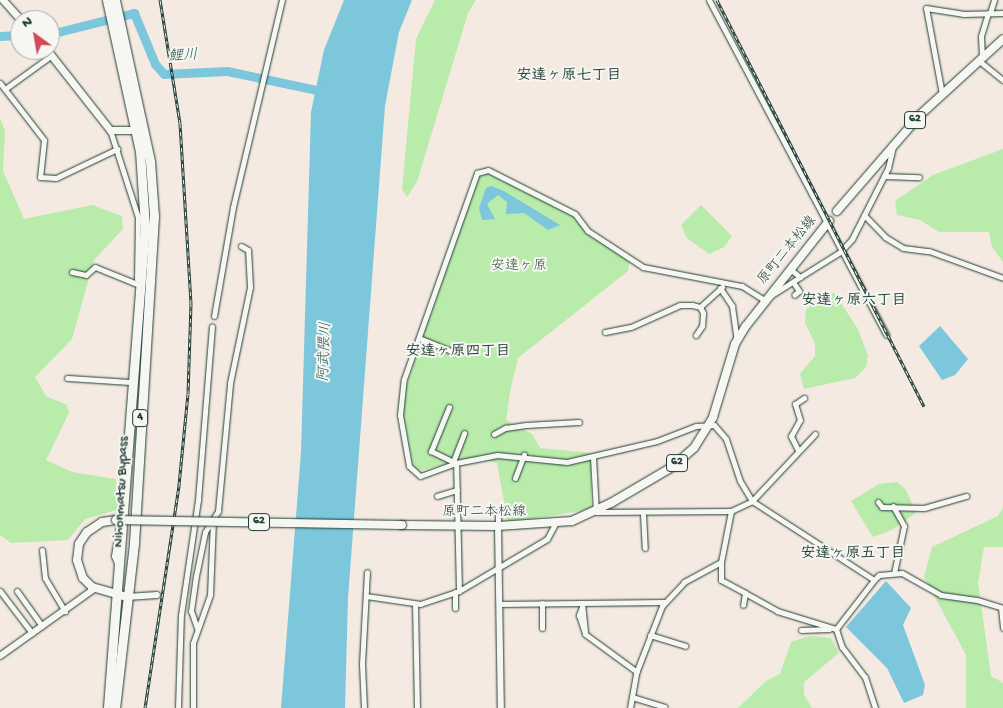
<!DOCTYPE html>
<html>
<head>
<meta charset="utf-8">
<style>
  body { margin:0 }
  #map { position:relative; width:1003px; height:708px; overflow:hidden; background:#f4eae1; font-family:"Gochi Hand","Klee One",sans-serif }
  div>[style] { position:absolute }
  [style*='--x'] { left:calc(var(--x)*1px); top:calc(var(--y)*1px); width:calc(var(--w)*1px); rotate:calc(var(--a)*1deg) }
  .green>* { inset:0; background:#b9ebab }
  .water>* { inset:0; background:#7dc7dd }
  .river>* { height:9px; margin:-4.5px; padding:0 4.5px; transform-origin:4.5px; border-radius:4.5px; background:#7dc7dd }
  .roads { filter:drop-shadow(0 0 1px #1f3d34) drop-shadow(0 0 1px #1f3d34) }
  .minor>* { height:5px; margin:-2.5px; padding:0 2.5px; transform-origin:2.5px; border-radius:2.5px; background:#f6f6f2 }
  .tertiary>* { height:6px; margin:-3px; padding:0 3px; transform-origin:3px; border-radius:3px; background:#f6f6f2 }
  .secondary>* { height:7px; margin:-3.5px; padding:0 3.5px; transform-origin:3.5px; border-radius:3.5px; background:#f6f6f2 }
  .primary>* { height:8px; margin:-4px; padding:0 4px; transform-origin:4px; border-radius:4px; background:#f6f6f2 }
  .trunk>* { height:9px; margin:-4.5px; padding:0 4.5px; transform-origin:4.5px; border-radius:4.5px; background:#f6f6f2 }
  .rail>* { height:3px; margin-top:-1.5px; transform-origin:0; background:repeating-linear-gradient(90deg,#f6f6f2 0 4px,#1f3d34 0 8px); box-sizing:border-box; border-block:1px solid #1f3d34 }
  .bridges { filter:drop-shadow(0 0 1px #1f3d34) drop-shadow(0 0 1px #1f3d34) }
  .primary-bridge>* { height:8px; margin:-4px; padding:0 4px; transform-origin:4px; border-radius:4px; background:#f6f6f2 }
  span { translate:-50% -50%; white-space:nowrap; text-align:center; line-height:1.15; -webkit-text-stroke:4px #f6f6f2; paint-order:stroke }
  .shield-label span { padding:1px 4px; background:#f6f6f2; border:1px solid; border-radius:4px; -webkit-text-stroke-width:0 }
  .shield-label { font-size:12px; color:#1f3d34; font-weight:700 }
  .street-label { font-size:14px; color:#1f3d34 }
  .park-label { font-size:14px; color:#365746 }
  .water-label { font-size:15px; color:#325956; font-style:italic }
  .neighbourhood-label { font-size:15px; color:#1f3d34; font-weight:700 }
  .north { position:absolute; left:10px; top:10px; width:50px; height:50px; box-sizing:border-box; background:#f6f6f2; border:1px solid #a0aca6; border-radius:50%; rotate:328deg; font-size:14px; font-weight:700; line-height:20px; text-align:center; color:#1f3d34 }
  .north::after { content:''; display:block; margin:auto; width:18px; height:22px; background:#d1495b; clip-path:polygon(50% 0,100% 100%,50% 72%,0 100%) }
</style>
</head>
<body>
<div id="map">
  <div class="green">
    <div style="clip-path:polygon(435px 0,476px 0,468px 13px,417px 182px,407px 197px,402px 189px,416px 39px)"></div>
    <div style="clip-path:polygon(0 118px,5px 131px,3px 171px,24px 219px,92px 205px,122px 216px,123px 229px,94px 260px,72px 339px,35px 377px,46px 396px,67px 405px,69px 413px,46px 460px,72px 472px,116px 479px,117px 510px,85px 519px,68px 540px,11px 543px,0 535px)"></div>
    <div style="clip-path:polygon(1003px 149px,1003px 262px,992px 247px,989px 232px,939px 232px,920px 220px,897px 215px,895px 201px,933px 175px)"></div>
    <div style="clip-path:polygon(486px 171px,573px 215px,584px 231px,630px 259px,628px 271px,518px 358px,510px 392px,506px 420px,532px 434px,540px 448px,591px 453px,591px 509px,508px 523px,497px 463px,476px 457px,417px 471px,412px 461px,403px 411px,407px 384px,478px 175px)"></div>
    <div style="clip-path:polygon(701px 205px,732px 236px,724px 247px,709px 254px,687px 238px,681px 225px)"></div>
    <div style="clip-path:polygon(834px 293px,858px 329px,868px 356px,866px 367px,855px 378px,804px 389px,800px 374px,815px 356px,815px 343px,805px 323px,806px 310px,821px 297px)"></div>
    <div style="clip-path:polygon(897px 482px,906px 490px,916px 513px,892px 530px,873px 537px,851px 501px,879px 484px)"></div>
    <div style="clip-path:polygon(1003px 508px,1003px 547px,984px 547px,978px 583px,991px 676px,1003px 683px,1003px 708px,966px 708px,966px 655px,924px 577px,932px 547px,998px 516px)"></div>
    <div style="clip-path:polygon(810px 636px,831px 638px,839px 653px,804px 682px,804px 695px,812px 708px,738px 708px,766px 681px,780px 674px,791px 642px)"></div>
  </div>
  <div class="water">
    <div style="clip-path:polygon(344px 0,412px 0,399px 32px,385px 106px,348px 598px,345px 708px,281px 708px,301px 452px,311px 112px,324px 50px)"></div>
    <div style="clip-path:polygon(491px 186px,502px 190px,560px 225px,548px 230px,524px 213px,506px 214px,507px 202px,498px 195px,487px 204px,495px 219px,482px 220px,479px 208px,486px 188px)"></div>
    <div style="clip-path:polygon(940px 326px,968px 359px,955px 375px,942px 380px,919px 346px)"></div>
    <div style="clip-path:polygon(886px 581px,911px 608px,903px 625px,925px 685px,923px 695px,904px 703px,887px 668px,846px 627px)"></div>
  </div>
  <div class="river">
    <div style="--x:50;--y:34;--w:87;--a:-14"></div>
    <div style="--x:134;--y:13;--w:55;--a:67.6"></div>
    <div style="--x:155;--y:64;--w:13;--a:48"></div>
    <div style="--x:164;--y:74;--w:63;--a:-2.7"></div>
    <div style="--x:227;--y:71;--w:102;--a:11.9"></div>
    <div style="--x:0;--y:36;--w:20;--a:-3"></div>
  </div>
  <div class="roads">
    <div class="minor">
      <div style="--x:709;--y:0;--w:379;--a:62.1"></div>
      <div style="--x:990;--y:13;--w:14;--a:-73"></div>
      <div style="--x:982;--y:56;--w:20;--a:-93"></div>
      <div style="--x:981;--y:36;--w:24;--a:-73"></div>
      <div style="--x:978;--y:60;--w:32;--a:39"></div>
      <div style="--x:0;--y:83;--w:72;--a:52.3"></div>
      <div style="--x:44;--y:140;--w:37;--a:96"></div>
      <div style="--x:40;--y:177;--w:16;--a:4"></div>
      <div style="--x:56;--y:178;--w:68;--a:-25.4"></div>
      <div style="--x:5;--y:89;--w:58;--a:-35.9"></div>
      <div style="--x:942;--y:94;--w:87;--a:-100.5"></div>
      <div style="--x:926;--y:8;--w:37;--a:9"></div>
      <div style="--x:963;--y:14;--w:40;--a:-1.4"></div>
      <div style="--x:110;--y:130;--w:91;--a:72.2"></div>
      <div style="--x:138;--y:217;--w:62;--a:90.9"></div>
      <div style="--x:884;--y:176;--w:35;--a:2"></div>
      <div style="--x:864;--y:215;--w:30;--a:46"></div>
      <div style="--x:885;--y:237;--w:21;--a:31"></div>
      <div style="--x:903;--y:248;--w:26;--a:7"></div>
      <div style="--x:929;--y:251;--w:79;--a:20"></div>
      <div style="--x:790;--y:269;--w:13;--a:39"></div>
      <div style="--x:800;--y:277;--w:47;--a:-32"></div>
      <div style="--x:840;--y:252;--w:18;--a:-47"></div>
      <div style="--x:852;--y:239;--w:80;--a:-63.1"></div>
      <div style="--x:888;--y:168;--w:22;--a:-77"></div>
      <div style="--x:72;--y:272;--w:14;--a:12"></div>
      <div style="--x:86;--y:275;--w:12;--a:-42"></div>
      <div style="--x:95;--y:267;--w:45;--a:22"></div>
      <div style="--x:793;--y:282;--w:11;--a:56"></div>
      <div style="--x:799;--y:291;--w:6;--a:141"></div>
      <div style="--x:720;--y:288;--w:22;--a:56"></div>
      <div style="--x:732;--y:306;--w:35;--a:82"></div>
      <div style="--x:700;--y:307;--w:30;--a:-42"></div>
      <div style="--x:214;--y:316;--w:111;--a:-80.1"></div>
      <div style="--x:233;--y:207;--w:213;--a:-76.7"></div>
      <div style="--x:605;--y:332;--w:26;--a:-11"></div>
      <div style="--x:631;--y:327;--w:54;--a:-24.2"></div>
      <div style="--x:680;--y:305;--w:12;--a:0"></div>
      <div style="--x:692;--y:305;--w:8;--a:14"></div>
      <div style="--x:700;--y:307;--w:7;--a:63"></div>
      <div style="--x:703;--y:313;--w:13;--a:94"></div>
      <div style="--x:702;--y:326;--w:11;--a:124"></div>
      <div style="--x:419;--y:338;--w:38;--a:22"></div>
      <div style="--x:67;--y:378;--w:64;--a:3.6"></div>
      <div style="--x:449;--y:407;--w:48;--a:112.2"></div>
      <div style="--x:431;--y:451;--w:28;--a:26"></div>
      <div style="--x:456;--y:463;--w:42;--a:-11"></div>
      <div style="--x:497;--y:455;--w:70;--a:5.7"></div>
      <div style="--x:567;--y:462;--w:92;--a:-13.1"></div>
      <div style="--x:657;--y:441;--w:42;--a:-21"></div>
      <div style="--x:696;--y:426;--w:18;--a:-3"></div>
      <div style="--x:714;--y:425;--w:18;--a:49"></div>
      <div style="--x:726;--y:439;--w:44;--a:71.6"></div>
      <div style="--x:740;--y:481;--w:23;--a:59"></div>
      <div style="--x:752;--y:501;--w:145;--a:32.9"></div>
      <div style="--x:874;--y:580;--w:62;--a:127.8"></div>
      <div style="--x:836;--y:629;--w:19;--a:72"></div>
      <div style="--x:842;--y:647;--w:38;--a:53"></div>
      <div style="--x:865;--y:677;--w:33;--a:72"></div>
      <div style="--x:494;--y:434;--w:13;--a:-29"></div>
      <div style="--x:505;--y:428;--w:21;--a:-8"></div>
      <div style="--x:526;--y:425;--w:53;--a:-3.2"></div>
      <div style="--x:798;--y:450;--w:16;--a:-117"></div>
      <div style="--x:791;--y:436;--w:18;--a:-61"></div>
      <div style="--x:800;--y:420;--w:17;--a:-107"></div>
      <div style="--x:795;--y:404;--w:11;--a:-34"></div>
      <div style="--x:593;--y:457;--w:55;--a:86.9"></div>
      <div style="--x:596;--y:512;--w:135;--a:-0.4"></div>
      <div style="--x:731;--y:511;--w:23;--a:-25"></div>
      <div style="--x:752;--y:501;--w:92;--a:-46.8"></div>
      <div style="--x:453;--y:462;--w:31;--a:-69"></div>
      <div style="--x:515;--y:478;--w:25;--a:-69"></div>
      <div style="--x:437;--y:496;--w:21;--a:-17"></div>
      <div style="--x:878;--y:502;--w:6;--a:51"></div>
      <div style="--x:882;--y:507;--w:42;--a:1.4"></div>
      <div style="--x:924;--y:508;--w:44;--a:-15.9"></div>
      <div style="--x:893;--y:506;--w:23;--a:61"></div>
      <div style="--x:904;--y:526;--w:48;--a:102"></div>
      <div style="--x:643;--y:514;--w:34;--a:87"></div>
      <div style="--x:555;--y:524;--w:17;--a:118"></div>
      <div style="--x:547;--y:539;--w:102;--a:149.4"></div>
      <div style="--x:459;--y:591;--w:128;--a:-91.3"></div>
      <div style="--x:456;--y:463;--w:38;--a:160"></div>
      <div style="--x:420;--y:476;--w:15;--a:-138"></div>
      <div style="--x:409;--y:466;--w:52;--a:-100"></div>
      <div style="--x:400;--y:415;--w:36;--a:-84"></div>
      <div style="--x:404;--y:379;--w:219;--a:-70.5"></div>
      <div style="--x:477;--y:173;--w:11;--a:-15"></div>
      <div style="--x:488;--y:170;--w:97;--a:26.8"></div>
      <div style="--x:575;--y:214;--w:21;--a:53"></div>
      <div style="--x:588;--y:231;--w:66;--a:33.2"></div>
      <div style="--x:643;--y:267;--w:101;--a:10.9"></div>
      <div style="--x:742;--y:286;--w:26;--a:32"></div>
      <div style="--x:764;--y:300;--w:43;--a:-32.6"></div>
      <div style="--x:498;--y:526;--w:15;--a:-90"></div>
      <div style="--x:119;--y:527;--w:29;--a:100"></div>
      <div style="--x:114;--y:556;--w:13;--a:67"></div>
      <div style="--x:42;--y:550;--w:28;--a:84"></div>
      <div style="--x:45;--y:578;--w:39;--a:59"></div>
      <div style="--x:721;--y:562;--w:18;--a:90"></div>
      <div style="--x:721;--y:580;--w:27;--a:28"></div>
      <div style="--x:745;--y:593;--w:12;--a:99"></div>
      <div style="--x:874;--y:580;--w:7;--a:-45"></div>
      <div style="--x:879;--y:575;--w:23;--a:-5"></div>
      <div style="--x:902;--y:573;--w:45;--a:29.4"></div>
      <div style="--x:941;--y:595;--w:36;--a:8"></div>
      <div style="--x:977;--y:600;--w:27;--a:17"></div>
      <div style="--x:0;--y:591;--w:53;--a:52.7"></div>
      <div style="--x:17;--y:591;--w:43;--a:54.5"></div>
      <div style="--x:455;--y:592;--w:16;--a:90"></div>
      <div style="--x:745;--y:593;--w:37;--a:29"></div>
      <div style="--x:777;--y:611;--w:62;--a:17"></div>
      <div style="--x:366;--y:596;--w:55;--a:8.4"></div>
      <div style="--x:420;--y:604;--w:41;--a:-18.4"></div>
      <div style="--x:542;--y:603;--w:25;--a:90"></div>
      <div style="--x:582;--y:603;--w:31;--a:84"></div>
      <div style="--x:585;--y:634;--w:64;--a:36.2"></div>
      <div style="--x:415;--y:604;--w:104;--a:88.9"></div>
      <div style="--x:499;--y:604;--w:165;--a:-0.7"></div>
      <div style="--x:582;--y:607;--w:9;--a:111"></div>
      <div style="--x:579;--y:615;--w:20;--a:72"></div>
      <div style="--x:1001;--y:608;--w:20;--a:84"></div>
      <div style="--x:197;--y:628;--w:18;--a:-109"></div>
      <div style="--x:191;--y:611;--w:35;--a:-82"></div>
      <div style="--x:196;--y:576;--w:45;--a:-78.4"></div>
      <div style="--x:205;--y:532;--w:25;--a:-58"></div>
      <div style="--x:218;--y:511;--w:129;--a:-84.6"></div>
      <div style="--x:230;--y:383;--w:98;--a:-78.2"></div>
      <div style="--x:250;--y:287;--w:37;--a:-93"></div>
      <div style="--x:248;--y:250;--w:8;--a:-150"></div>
      <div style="--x:801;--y:630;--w:28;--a:-2"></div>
      <div style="--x:650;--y:635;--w:37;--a:17"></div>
      <div style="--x:632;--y:697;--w:34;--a:17"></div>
      <div style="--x:178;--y:708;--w:93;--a:-88.2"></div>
      <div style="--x:181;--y:615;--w:116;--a:-81.6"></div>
      <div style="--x:198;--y:500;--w:174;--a:-85.4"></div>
      <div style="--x:193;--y:708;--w:65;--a:-90"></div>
      <div style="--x:193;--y:643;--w:51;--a:-70.5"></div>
      <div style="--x:210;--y:595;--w:74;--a:-87.7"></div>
      <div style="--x:364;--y:708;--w:44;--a:-92.6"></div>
      <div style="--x:362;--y:664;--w:92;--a:-86.9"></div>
      <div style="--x:630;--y:708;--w:36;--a:-80"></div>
      <div style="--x:636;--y:673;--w:72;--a:-68.8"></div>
      <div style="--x:662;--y:606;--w:33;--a:-47"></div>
      <div style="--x:684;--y:582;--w:42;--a:-28.4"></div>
      <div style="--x:721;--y:562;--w:52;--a:-78.9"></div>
    </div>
    <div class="tertiary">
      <div style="--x:498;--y:526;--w:182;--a:89.1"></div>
      <div style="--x:127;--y:597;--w:30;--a:-4"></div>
      <div style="--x:0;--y:656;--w:115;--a:-35.5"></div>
    </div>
    <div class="secondary">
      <div style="--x:3;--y:0;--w:27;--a:48"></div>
      <div style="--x:47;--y:50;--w:102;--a:51.8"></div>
      <div style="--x:110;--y:130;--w:28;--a:0"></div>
    </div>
    <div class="primary">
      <div style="--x:837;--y:211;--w:128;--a:-49.1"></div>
      <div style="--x:921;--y:114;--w:111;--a:-42.4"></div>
      <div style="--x:116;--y:520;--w:14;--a:172"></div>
      <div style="--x:102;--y:522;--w:18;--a:146"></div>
      <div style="--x:87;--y:532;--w:14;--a:124"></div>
      <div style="--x:79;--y:544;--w:16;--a:97"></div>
      <div style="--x:77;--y:560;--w:19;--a:72"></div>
      <div style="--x:83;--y:578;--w:13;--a:45"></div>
      <div style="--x:92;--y:587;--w:36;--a:16"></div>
      <div style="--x:402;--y:525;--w:96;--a:0.6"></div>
      <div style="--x:498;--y:526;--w:74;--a:-3.9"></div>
      <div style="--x:572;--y:521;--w:43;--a:-24.8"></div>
      <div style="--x:611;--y:503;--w:71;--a:-30.5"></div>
      <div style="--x:672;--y:467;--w:29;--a:-41"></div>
      <div style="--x:694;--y:448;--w:36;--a:-58"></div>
      <div style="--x:713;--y:417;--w:76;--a:-73.2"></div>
      <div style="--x:735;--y:344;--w:21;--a:-59"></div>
      <div style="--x:746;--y:326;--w:134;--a:-51.7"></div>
    </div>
    <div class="trunk">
      <div style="--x:107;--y:0;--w:155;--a:77.7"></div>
      <div style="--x:140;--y:151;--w:75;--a:86.2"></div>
      <div style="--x:145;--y:226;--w:483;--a:94.4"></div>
      <div style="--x:115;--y:708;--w:166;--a:-83.4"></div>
      <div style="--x:134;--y:543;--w:328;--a:-86.5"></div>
      <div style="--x:154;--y:216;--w:55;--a:-94.2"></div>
      <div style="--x:150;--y:161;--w:165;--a:-102.3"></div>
    </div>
  </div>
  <div class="rail">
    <div style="--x:717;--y:0;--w:456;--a:63"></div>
    <div style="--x:145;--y:708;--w:226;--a:-81.3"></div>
    <div style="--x:179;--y:485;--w:91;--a:-84.4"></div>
    <div style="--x:188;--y:394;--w:91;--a:-88.1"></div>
    <div style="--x:191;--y:303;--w:180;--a:-93.5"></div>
    <div style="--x:180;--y:123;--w:125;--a:-99.2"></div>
  </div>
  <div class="bridges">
    <div class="primary-bridge">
      <div style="--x:116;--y:520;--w:286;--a:1"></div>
    </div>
  </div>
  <div class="shield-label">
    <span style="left:915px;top:120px">62</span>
    <span style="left:140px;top:418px">4</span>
    <span style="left:677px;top:463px">62</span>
    <span style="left:259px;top:522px">62</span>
  </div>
  <div class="street-label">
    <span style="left:788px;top:251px;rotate:-51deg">原町二本松線</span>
    <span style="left:122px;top:492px;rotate:-87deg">Nihonmatsu Bypass</span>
    <span style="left:484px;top:513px">原町二本松線</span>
  </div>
  <div class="park-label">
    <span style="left:519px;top:267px">安達ヶ原</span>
  </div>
  <div class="water-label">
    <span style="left:183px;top:57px;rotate:-3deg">鯉川</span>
    <span style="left:326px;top:352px;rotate:-88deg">阿武隈川</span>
  </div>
  <div class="neighbourhood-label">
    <span style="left:569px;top:77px">安達ヶ原七丁目</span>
    <span style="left:854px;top:302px">安達ヶ原六丁目</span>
    <span style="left:458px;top:353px">安達ヶ原四丁目</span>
    <span style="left:853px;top:555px">安達ヶ原五丁目</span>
  </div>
  <div class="north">N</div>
</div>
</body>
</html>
